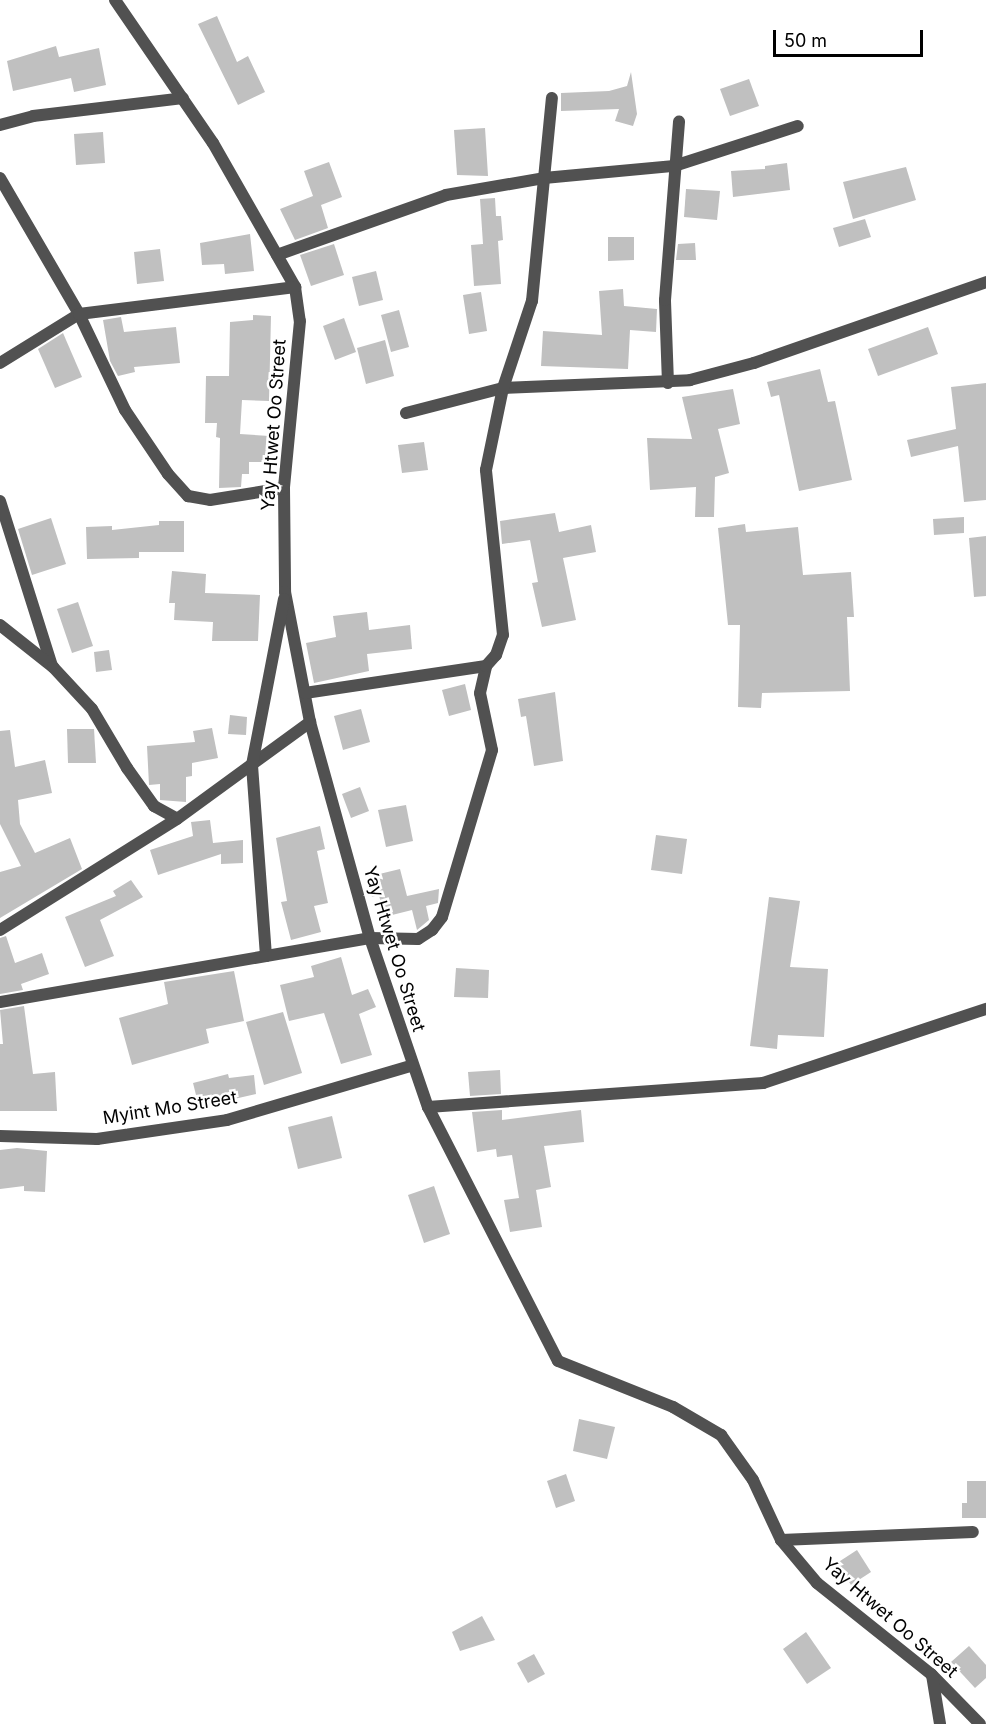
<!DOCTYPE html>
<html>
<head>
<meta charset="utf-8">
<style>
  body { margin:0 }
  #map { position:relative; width:986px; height:1724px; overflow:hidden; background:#fff; font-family:Inter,sans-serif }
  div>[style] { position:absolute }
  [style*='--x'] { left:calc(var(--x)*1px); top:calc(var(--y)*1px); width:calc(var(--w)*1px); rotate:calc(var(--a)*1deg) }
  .building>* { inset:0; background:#c0c0c0 }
  .minor>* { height:12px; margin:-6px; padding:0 6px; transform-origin:6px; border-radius:6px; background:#515151 }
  span { translate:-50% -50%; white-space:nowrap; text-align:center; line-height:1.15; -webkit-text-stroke:5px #fff; paint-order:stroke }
  .street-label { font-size:18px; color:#000 }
  .scale { position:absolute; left:773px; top:30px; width:150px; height:27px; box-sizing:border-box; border:3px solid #000; border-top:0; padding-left:8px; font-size:18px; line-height:21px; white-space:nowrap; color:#000; -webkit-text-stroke:4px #fff; paint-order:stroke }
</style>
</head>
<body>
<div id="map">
  <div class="building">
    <div style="clip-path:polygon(217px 16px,237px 62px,248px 56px,265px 92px,238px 105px,198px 24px)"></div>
    <div style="clip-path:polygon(56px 46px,59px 57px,99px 48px,106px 85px,74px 92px,71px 78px,13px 91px,7px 61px)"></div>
    <div style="clip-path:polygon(631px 72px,637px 114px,633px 126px,615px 121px,619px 109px,561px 111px,561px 93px,609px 91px,627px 86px)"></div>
    <div style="clip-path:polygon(749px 79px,759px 106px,730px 116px,720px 89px)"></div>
    <div style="clip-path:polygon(485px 128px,488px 176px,457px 175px,454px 130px)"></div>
    <div style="clip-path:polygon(103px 132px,105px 163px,76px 165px,74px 134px)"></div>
    <div style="clip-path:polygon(329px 162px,342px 197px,321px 205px,328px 228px,295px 240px,280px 209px,313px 196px,304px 171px)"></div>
    <div style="clip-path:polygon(787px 163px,790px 190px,733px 197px,731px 171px,765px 169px,765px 166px)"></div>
    <div style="clip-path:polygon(906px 167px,916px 200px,853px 219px,843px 182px)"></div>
    <div style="clip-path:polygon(686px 189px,720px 191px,717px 220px,684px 217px)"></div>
    <div style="clip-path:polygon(495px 198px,496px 216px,501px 216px,503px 240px,498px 241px,501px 284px,474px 286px,471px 245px,483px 244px,480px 199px)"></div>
    <div style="clip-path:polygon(865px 219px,871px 237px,839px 247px,833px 228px)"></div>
    <div style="clip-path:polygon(250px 234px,254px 271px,225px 274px,224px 264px,202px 265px,200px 243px)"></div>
    <div style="clip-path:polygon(608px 237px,634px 237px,634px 260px,608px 261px)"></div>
    <div style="clip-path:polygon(695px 243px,696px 260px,676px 260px,678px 244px)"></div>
    <div style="clip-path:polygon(334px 244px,344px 275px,311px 286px,300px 255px)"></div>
    <div style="clip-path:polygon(160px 249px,164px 281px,137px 284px,134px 252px)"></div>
    <div style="clip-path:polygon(376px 271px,383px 300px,359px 306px,352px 277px)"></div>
    <div style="clip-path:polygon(623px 289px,624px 306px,657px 309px,656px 332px,630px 330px,628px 369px,541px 366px,543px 331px,602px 335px,599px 291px)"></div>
    <div style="clip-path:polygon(481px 292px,487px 331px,469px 334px,463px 295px)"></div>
    <div style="clip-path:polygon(399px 310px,409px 347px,391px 352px,381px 315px)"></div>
    <div style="clip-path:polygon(253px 315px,271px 316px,269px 401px,242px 400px,240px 434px,269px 436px,268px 462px,249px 462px,249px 474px,242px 474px,241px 487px,219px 488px,220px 438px,216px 437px,217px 423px,205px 423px,206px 376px,229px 376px,230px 322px,253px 320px)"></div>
    <div style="clip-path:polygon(121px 317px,124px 332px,176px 327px,180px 363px,134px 367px,135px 372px,118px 376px,110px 361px,103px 320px)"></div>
    <div style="clip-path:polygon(344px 318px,356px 352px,335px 360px,323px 326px)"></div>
    <div style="clip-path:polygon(928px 327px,938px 354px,878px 376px,868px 349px)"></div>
    <div style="clip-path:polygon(63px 333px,82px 377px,55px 388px,38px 349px)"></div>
    <div style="clip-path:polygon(385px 340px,394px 376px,366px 384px,357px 348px)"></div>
    <div style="clip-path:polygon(820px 369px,828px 402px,835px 401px,852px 480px,799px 491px,779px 395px,771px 397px,767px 382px)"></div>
    <div style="clip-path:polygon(986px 383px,986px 500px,964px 502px,958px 446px,911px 457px,907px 440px,956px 429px,951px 387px)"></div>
    <div style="clip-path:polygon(733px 389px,740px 424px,718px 429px,729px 473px,715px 477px,714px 517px,695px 517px,696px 487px,650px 490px,647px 438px,692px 439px,682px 397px)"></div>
    <div style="clip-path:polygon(424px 442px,428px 470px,402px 473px,398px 445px)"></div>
    <div style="clip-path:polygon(555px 513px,559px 532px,591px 525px,596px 552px,563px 558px,576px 620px,542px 627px,532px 583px,538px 582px,530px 540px,502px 544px,500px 521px)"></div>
    <div style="clip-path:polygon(964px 517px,964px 533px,934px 535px,933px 519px)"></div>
    <div style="clip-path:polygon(51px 518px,66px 564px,32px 575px,18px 529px)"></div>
    <div style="clip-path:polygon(159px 521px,184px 521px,184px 552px,139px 552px,139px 558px,87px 559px,86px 527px,112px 526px,112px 530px,159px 525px)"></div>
    <div style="clip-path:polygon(745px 524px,746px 532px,798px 527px,803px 575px,851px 572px,854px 617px,847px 617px,850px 691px,762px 693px,761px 708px,738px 707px,740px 625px,728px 625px,718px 528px)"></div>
    <div style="clip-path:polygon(986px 536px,986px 596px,974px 597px,969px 538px)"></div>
    <div style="clip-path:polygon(172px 571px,206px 574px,205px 593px,260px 595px,258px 641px,212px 641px,213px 622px,174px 620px,175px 603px,169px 603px)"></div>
    <div style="clip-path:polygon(78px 602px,93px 646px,72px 653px,57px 609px)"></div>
    <div style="clip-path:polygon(367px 612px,369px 630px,410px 625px,412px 649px,367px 654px,369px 671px,314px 683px,306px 643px,336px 637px,333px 616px)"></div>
    <div style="clip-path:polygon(109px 650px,112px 670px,96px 672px,94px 652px)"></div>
    <div style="clip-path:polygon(465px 684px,471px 710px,449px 716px,442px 690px)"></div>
    <div style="clip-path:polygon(555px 692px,563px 761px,534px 766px,526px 716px,521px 717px,518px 699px)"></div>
    <div style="clip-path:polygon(361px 709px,370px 742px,343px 750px,334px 716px)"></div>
    <div style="clip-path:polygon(230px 715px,247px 717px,246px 735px,228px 734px)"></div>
    <div style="clip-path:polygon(212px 728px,218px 758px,192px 763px,192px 776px,186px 777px,186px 802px,160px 800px,160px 784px,149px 785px,147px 746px,195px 742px,193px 731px)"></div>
    <div style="clip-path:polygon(67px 729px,94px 729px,96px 763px,68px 763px)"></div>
    <div style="clip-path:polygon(10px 730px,15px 767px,45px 760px,52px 793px,18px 800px,20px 824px,35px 853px,70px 838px,82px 869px,0 918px,0 872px,21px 866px,0 824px,0 731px)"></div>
    <div style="clip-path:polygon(360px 787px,369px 811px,351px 818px,342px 794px)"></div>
    <div style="clip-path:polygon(406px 805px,413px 841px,386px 847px,378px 810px)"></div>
    <div style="clip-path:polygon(210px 820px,213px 843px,243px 840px,243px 863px,221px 864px,221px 854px,158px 875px,150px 850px,193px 836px,191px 822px)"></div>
    <div style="clip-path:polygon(320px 826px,325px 849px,317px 851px,328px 903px,314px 906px,321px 932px,291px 940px,281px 902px,287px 901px,276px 838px)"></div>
    <div style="clip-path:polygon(656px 835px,687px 839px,682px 874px,651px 870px)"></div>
    <div style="clip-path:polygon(400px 869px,407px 896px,439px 889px,438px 903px,426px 906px,429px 920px,417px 930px,412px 910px,384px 917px,379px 895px,372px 897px,367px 877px)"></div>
    <div style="clip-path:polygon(131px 880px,143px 897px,100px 920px,114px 956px,85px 967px,65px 917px,116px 896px,113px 891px)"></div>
    <div style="clip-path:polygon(769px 897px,800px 901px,790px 967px,828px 969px,824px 1037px,778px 1035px,777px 1049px,750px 1046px)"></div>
    <div style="clip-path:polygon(6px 936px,15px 963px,42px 953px,49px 974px,21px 984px,23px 990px,0 994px,0 938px)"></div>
    <div style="clip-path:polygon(341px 957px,352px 995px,368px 989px,376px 1007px,359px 1014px,372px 1055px,341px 1064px,324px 1013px,289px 1021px,280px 985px,314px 977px,311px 966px)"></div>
    <div style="clip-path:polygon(456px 968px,489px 970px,488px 998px,454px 997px)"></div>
    <div style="clip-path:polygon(234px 971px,244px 1021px,206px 1029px,209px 1043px,132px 1065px,119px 1018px,168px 1004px,164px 982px)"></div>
    <div style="clip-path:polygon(24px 1006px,33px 1074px,55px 1072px,57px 1111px,0 1111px,0 1044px,3px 1044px,0 1010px)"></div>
    <div style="clip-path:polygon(283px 1012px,302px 1073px,264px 1085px,246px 1022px)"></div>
    <div style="clip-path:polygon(500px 1070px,501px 1094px,470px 1096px,468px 1072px)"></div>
    <div style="clip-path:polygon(228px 1074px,229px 1078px,254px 1075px,256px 1094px,199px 1107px,193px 1083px)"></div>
    <div style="clip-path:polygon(502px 1110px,502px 1120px,581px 1110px,584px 1142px,544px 1146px,551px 1187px,536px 1190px,542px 1227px,510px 1232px,504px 1200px,519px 1198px,512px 1155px,497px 1157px,496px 1149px,477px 1152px,472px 1112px)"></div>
    <div style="clip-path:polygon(332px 1116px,342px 1158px,298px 1169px,288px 1127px)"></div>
    <div style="clip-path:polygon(17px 1148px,47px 1151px,45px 1192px,24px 1191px,24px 1186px,0 1189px,0 1150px)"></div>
    <div style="clip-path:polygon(434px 1186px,450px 1234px,424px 1243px,408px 1195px)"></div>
    <div style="clip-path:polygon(579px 1419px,615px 1427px,607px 1459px,573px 1451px)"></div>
    <div style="clip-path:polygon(566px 1474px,575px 1501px,556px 1508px,547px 1481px)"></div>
    <div style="clip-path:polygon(967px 1481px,986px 1481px,986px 1518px,962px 1518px,962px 1503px,967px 1503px)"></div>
    <div style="clip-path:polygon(857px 1550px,871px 1572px,851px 1585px,837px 1563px)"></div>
    <div style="clip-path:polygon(482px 1616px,495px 1640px,460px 1651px,452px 1632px)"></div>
    <div style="clip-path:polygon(806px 1632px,831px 1668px,807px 1684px,783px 1649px)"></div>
    <div style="clip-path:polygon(969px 1646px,986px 1665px,986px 1678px,975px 1688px,951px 1662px)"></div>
    <div style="clip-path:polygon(534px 1654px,545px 1674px,528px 1683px,517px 1663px)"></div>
  </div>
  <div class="minor">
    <div style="--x:115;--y:0;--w:173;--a:55.6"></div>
    <div style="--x:213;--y:143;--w:166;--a:60.3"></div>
    <div style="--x:295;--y:287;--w:34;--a:82"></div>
    <div style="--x:300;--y:321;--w:168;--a:95.5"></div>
    <div style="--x:284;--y:488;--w:104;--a:89.4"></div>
    <div style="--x:285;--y:592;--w:132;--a:79.1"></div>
    <div style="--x:310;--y:722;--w:224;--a:74.5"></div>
    <div style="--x:370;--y:938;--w:179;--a:71.1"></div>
    <div style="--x:428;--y:1107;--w:285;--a:62.9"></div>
    <div style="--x:558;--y:1361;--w:124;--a:21.8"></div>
    <div style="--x:673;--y:1407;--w:56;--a:30.3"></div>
    <div style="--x:721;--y:1435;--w:55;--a:54.6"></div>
    <div style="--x:753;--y:1480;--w:66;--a:65"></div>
    <div style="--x:781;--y:1540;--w:56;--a:50.1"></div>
    <div style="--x:817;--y:1583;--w:146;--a:38.6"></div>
    <div style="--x:931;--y:1674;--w:70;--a:45.6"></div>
    <div style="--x:0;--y:125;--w:34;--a:-15"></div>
    <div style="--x:33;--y:116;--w:151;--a:-6.8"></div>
    <div style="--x:0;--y:178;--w:157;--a:59.8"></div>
    <div style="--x:79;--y:314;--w:106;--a:64.4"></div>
    <div style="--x:125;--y:410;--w:77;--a:56.1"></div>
    <div style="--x:168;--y:474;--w:30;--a:48"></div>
    <div style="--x:188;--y:496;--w:22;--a:10"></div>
    <div style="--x:210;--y:500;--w:75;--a:-9.2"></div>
    <div style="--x:277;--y:255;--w:179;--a:-19.5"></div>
    <div style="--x:446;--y:195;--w:99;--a:-9.8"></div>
    <div style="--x:544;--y:178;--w:131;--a:-5.3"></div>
    <div style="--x:674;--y:166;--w:130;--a:-17.9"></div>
    <div style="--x:0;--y:363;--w:93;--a:-31.8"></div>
    <div style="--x:79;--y:314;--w:218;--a:-7.1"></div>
    <div style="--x:668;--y:383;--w:83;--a:-92.1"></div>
    <div style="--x:665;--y:300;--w:179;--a:-85.5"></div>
    <div style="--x:406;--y:413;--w:100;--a:-14.5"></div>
    <div style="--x:503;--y:388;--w:187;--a:-2.4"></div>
    <div style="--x:690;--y:380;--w:66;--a:-14.9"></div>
    <div style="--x:754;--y:363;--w:246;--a:-19.2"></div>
    <div style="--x:0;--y:501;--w:173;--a:72.5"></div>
    <div style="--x:0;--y:625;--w:68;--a:38.4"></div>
    <div style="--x:53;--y:667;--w:57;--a:47.1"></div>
    <div style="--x:92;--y:709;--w:69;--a:59.3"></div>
    <div style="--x:127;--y:768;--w:47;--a:54.6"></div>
    <div style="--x:154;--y:806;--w:26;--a:29"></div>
    <div style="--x:305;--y:693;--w:183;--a:-8.5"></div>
    <div style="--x:0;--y:930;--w:209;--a:-32.1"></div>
    <div style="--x:177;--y:819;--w:165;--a:-36.1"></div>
    <div style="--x:266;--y:956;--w:192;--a:-94.2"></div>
    <div style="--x:252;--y:765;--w:169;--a:-79.1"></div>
    <div style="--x:0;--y:1002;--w:375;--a:-9.8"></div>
    <div style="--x:370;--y:938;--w:48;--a:1.2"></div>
    <div style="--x:418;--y:939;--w:17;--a:-33"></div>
    <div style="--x:432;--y:930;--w:16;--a:-52"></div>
    <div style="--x:442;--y:917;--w:174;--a:-73.3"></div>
    <div style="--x:492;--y:750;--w:58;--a:-101.9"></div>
    <div style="--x:480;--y:693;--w:28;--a:-77"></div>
    <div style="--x:486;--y:666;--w:15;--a:-48"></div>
    <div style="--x:496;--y:655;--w:21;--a:-71"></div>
    <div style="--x:503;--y:635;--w:166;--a:-95.9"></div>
    <div style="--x:486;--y:470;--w:84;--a:-78.3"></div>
    <div style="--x:503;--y:388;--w:92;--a:-71.6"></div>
    <div style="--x:532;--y:301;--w:204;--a:-84.4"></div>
    <div style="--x:428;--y:1107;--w:336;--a:-4.1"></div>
    <div style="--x:763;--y:1083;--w:235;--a:-18.4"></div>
    <div style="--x:0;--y:1136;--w:97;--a:1.8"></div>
    <div style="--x:97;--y:1139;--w:131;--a:-8.3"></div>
    <div style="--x:227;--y:1120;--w:192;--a:-16.4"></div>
    <div style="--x:781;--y:1540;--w:192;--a:-2.4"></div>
    <div style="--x:932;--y:1675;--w:50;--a:80.7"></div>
  </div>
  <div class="street-label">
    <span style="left:274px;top:425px;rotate:-86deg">Yay Htwet Oo Street</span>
    <span style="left:394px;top:949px;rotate:73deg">Yay Htwet Oo Street</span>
    <span style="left:170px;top:1108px;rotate:-9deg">Myint Mo Street</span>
    <span style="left:890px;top:1618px;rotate:41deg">Yay Htwet Oo Street</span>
  </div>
  <div class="scale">50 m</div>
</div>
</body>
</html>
